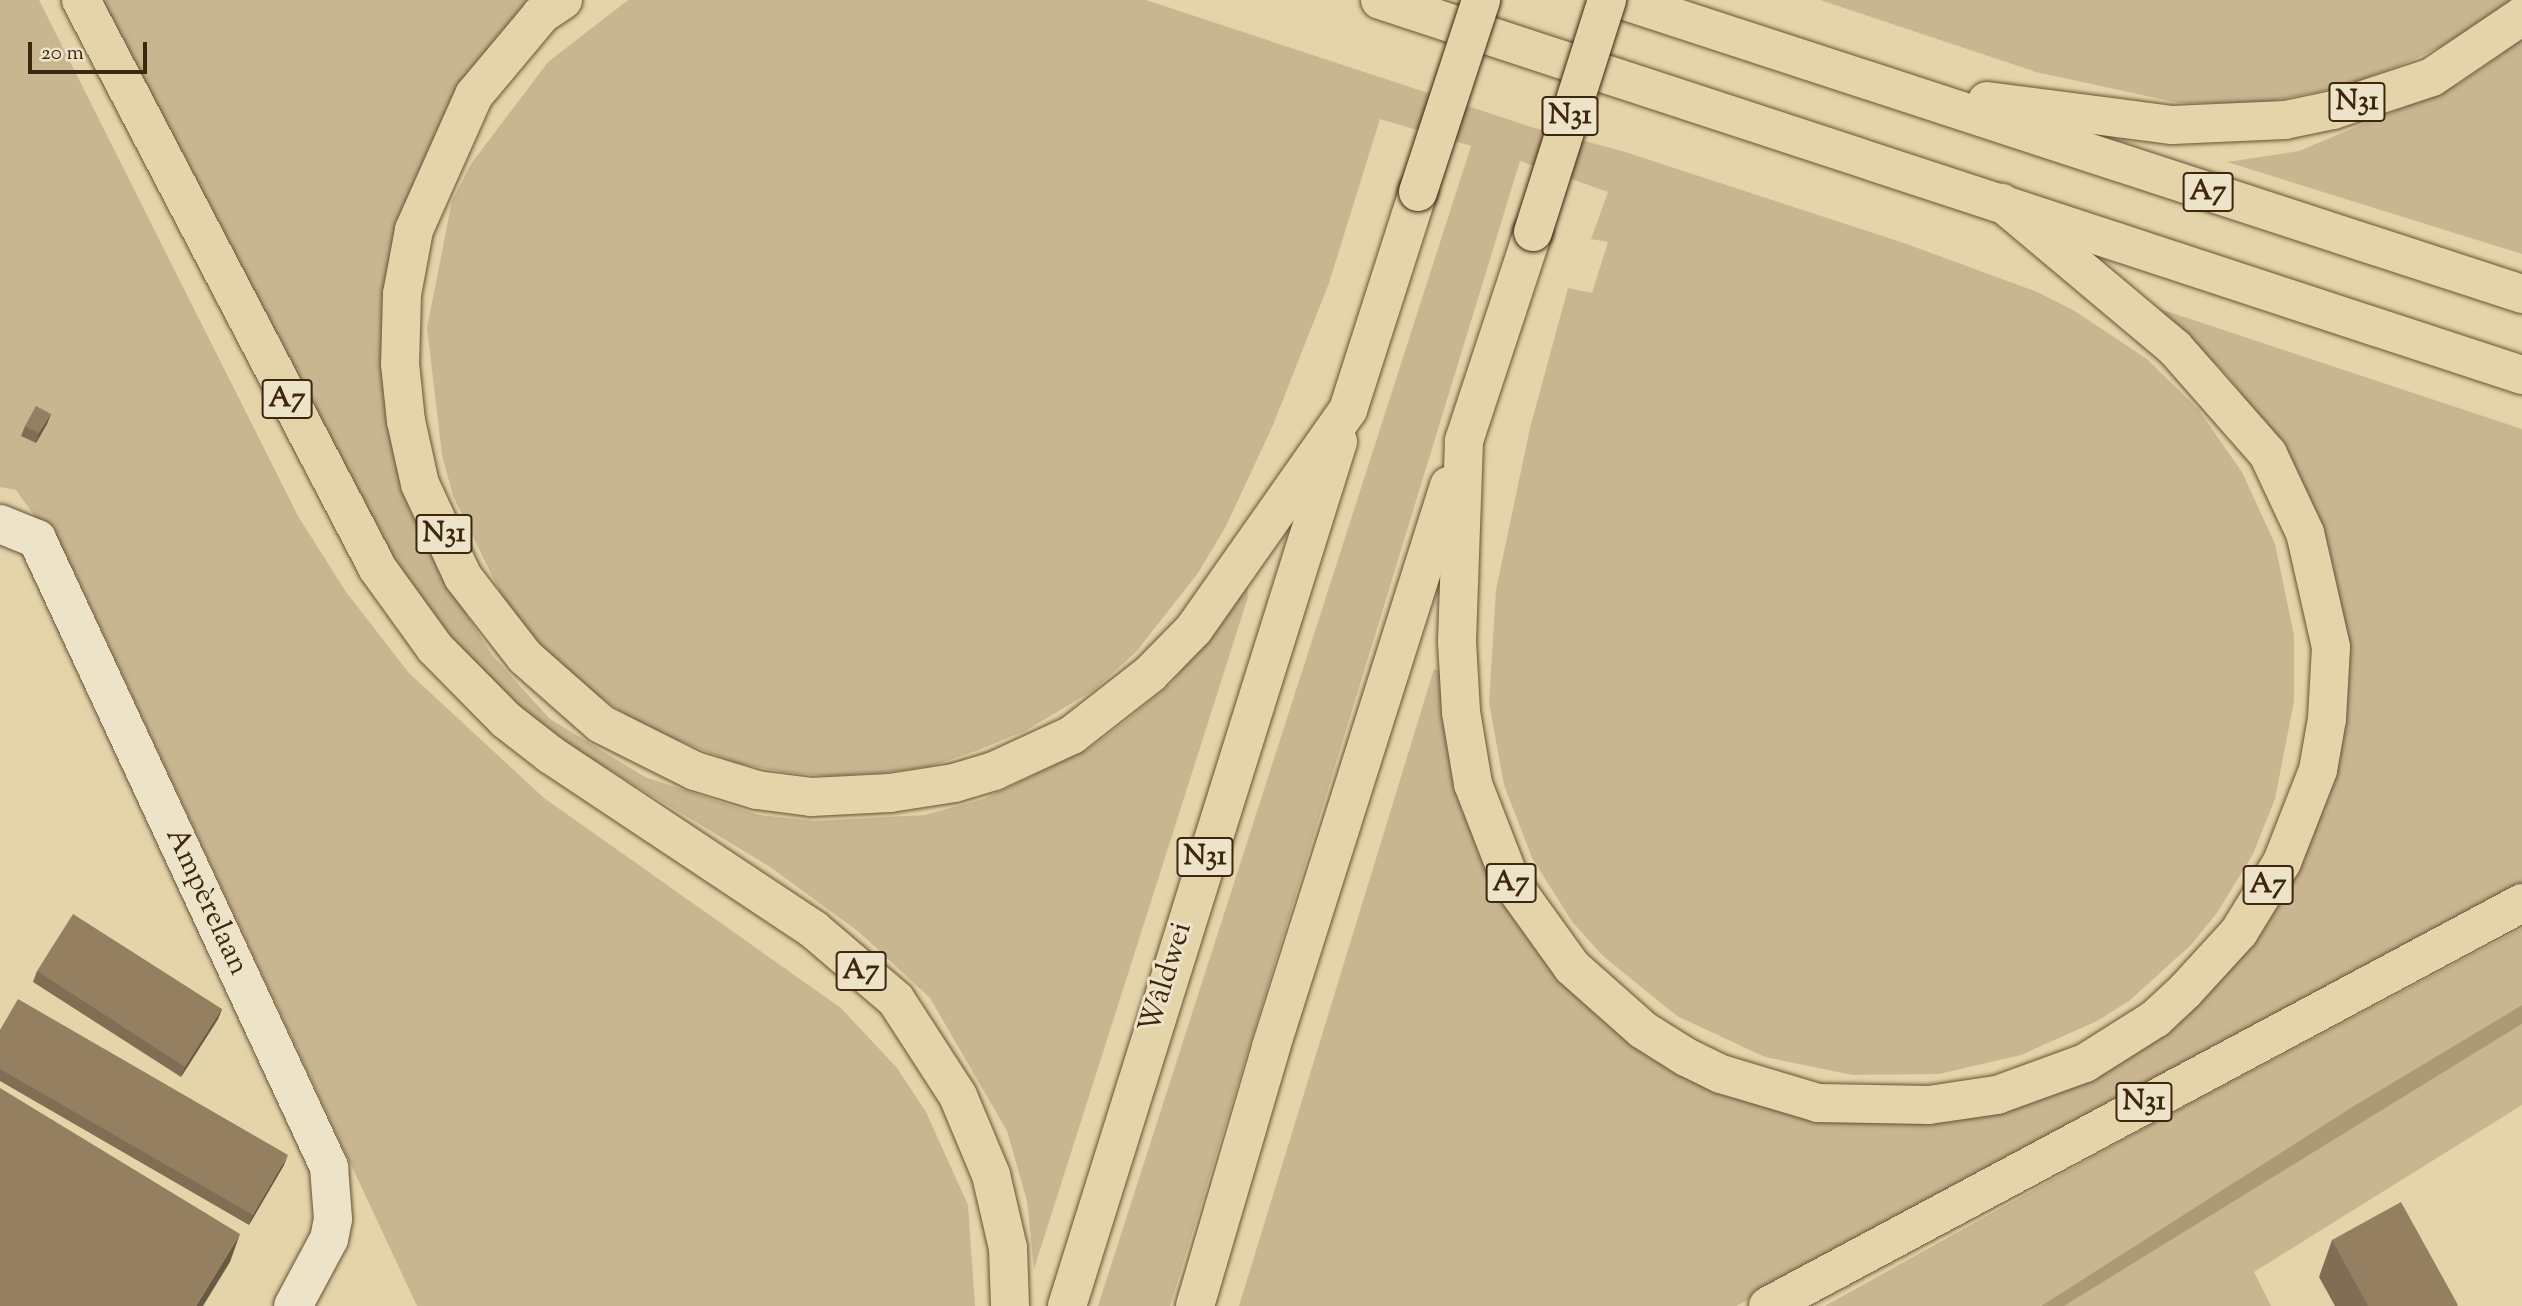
<!DOCTYPE html>
<html>
<head>
<meta charset="utf-8">
<style>
  body { margin:0 }
  #map { position:relative; width:2522px; height:1306px; overflow:hidden; background:#e4d4aa; font-family:"Sorts Mill Goudy",serif }
  div>[style] { position:absolute }
  [style*='--x'] { left:calc(var(--x)*1px); top:calc(var(--y)*1px); width:calc(var(--w)*1px); rotate:calc(var(--a)*1deg) }
  .green>* { inset:0; background:#c8b690 }
  .water>* { inset:0; background:#ac9975 }
  .roads { filter:drop-shadow(0 0 2px #685236) drop-shadow(0 0 2px #685236) }
  .street>* { height:38px; margin:-19px; padding:0 19px; transform-origin:19px; border-radius:19px; background:#ede3c8 }
  .highway>* { height:38px; margin:-19px; padding:0 19px; transform-origin:19px; border-radius:19px; background:#e4d4aa }
  .bridges { filter:drop-shadow(0 0 2px #3e260f) drop-shadow(0 0 2px #3e260f) }
  .highway-bridge>* { height:38px; margin:-19px; padding:0 19px; transform-origin:19px; border-radius:19px; background:#e4d4aa }
  .wall>* { inset:0; background:#7f6e53 }
  .shaded-wall>* { inset:0; background:#685a43 }
  .building>* { inset:0; background:#948060 }
  span { translate:-50% -50%; white-space:nowrap; text-align:center; line-height:1.15; -webkit-text-stroke:6px #ede3c8; paint-order:stroke }
  .shield-label span { padding:2px 5px; background:#ede3c8; border:2px solid; border-radius:5px; -webkit-text-stroke-width:0 }
  .shield-label { font-size:28px; color:#3e260f; font-weight:700 }
  .street-label { font-size:30px; color:#3e260f }
  .scale { position:absolute; left:28px; top:42px; width:119px; height:32px; box-sizing:border-box; border:4px solid #3e260f; border-top:0; padding-left:9px; font-size:21px; line-height:24px; white-space:nowrap; color:#3e260f; -webkit-text-stroke:5px #ede3c8; paint-order:stroke }
</style>
</head>
<body>
<div id="map">
  <div class="green">
    <div style="clip-path:polygon(0 0,39px 0,298px 516px,346px 592px,409px 673px,544px 798px,841px 1008px,897px 1068px,926px 1112px,968px 1205px,975px 1306px,417px 1306px,74px 571px,16px 490px,0 487px)"></div>
    <div style="clip-path:polygon(93px 0,547px 0,423px 167px,405px 492px,446px 582px,492px 655px,550px 719px,645px 777px,759px 815px,814px 821px,924px 815px,984px 799px,1090px 748px,1122px 724px,1171px 684px,1247px 586px,1248px 597px,1034px 1269px,1027px 1201px,1007px 1131px,930px 998px,859px 932px,770px 867px,532px 723px,411px 603px)"></div>
    <div style="clip-path:polygon(628px 0,1146px 0,1531px 127px,1622px 151px,1901px 242px,2035px 291px,2073px 310px,2147px 359px,2198px 409px,2242px 472px,2275px 544px,2294px 635px,2294px 701px,2275px 799px,2253px 854px,2217px 913px,2191px 945px,2129px 1001px,2097px 1021px,2021px 1055px,1939px 1074px,1853px 1075px,1765px 1057px,1677px 1016px,1603px 956px,1573px 923px,1532px 858px,1504px 785px,1489px 703px,1496px 590px,1530px 428px,1568px 288px,1592px 293px,1608px 242px,1591px 239px,1608px 192px,1520px 161px,1170px 1306px,1098px 1306px,1471px 146px,1380px 119px,1329px 283px,1273px 425px,1226px 526px,1198px 573px,1136px 652px,1094px 690px,1025px 731px,976px 751px,931px 766px,884px 773px,829px 776px,784px 772px,736px 763px,646px 728px,564px 673px,506px 604px,453px 496px,442px 455px,427px 328px,452px 201px,471px 164px,548px 62px)"></div>
    <div style="clip-path:polygon(1820px 0,2513px 0,2457px 39px,2406px 63px,2347px 86px,2261px 103px,2179px 103px,2036px 72px)"></div>
    <div style="clip-path:polygon(2522px 39px,2522px 254px,2227px 162px,2299px 151px,2459px 84px)"></div>
    <div style="clip-path:polygon(2157px 308px,2522px 429px,2522px 884px,1736px 1306px,1239px 1306px,1434px 669px,1440px 671px,1559px 976px,1845px 1121px,1928px 1122px,2179px 1021px,2341px 719px,2274px 437px,2226px 374px)"></div>
    <div style="clip-path:polygon(2522px 928px,2522px 1005px,2352px 1107px,2041px 1306px,1825px 1306px,2152px 1124px)"></div>
    <div style="clip-path:polygon(2522px 1024px,2522px 1105px,2254px 1272px,2271px 1306px,2064px 1306px)"></div>
  </div>
  <div class="water">
    <div style="clip-path:polygon(2522px 1005px,2522px 1024px,2064px 1306px,2041px 1306px,2352px 1107px)"></div>
  </div>
  <div class="roads">
    <div class="street">
      <div style="--x:0;--y:524;--w:40;--a:22"></div>
      <div style="--x:37;--y:539;--w:693;--a:65.06"></div>
      <div style="--x:329;--y:1167;--w:52;--a:85.6"></div>
      <div style="--x:333;--y:1219;--w:20;--a:101"></div>
      <div style="--x:329;--y:1239;--w:76;--a:118.2"></div>
    </div>
    <div class="highway">
      <div style="--x:81;--y:0;--w:642;--a:62.44"></div>
      <div style="--x:378;--y:569;--w:97;--a:54.2"></div>
      <div style="--x:435;--y:648;--w:101;--a:45.4"></div>
      <div style="--x:506;--y:720;--w:57;--a:37.9"></div>
      <div style="--x:551;--y:755;--w:315;--a:33.6"></div>
      <div style="--x:813;--y:929;--w:109;--a:40.5"></div>
      <div style="--x:896;--y:1000;--w:114;--a:57.1"></div>
      <div style="--x:958;--y:1096;--w:86;--a:67.3"></div>
      <div style="--x:991;--y:1175;--w:75;--a:76.9"></div>
      <div style="--x:1008;--y:1248;--w:58;--a:88"></div>
      <div style="--x:563;--y:0;--w:27;--a:146"></div>
      <div style="--x:541;--y:15;--w:104;--a:129.9"></div>
      <div style="--x:474;--y:95;--w:148;--a:114"></div>
      <div style="--x:414;--y:230;--w:65;--a:100.6"></div>
      <div style="--x:402;--y:294;--w:70;--a:91.6"></div>
      <div style="--x:400;--y:364;--w:57;--a:84"></div>
      <div style="--x:406;--y:421;--w:65;--a:77.5"></div>
      <div style="--x:420;--y:484;--w:102;--a:65.2"></div>
      <div style="--x:463;--y:577;--w:101;--a:52.2"></div>
      <div style="--x:525;--y:657;--w:101;--a:41.4"></div>
      <div style="--x:601;--y:724;--w:105;--a:26.6"></div>
      <div style="--x:695;--y:771;--w:65;--a:17"></div>
      <div style="--x:757;--y:790;--w:54;--a:7.4"></div>
      <div style="--x:811;--y:797;--w:79;--a:-2.9"></div>
      <div style="--x:890;--y:793;--w:65;--a:-8.9"></div>
      <div style="--x:954;--y:783;--w:42;--a:-16.7"></div>
      <div style="--x:994;--y:771;--w:86;--a:-24.8"></div>
      <div style="--x:1072;--y:735;--w:99;--a:-38"></div>
      <div style="--x:1150;--y:674;--w:63;--a:-45.6"></div>
      <div style="--x:1194;--y:629;--w:268;--a:-54.9"></div>
      <div style="--x:1348;--y:410;--w:229;--a:-72.2"></div>
      <div style="--x:1380;--y:0;--w:1202;--a:18.18"></div>
      <div style="--x:1622;--y:0;--w:947;--a:18.09"></div>
      <div style="--x:1987;--y:101;--w:187;--a:7.4"></div>
      <div style="--x:2172;--y:125;--w:113;--a:-2.5"></div>
      <div style="--x:2285;--y:120;--w:49;--a:-11.8"></div>
      <div style="--x:2333;--y:110;--w:104;--a:-18.4"></div>
      <div style="--x:2432;--y:77;--w:109;--a:-34.1"></div>
      <div style="--x:1533;--y:232;--w:220;--a:108.3"></div>
      <div style="--x:1464;--y:441;--w:201;--a:92"></div>
      <div style="--x:1457;--y:642;--w:70;--a:86.7"></div>
      <div style="--x:1461;--y:712;--w:73;--a:80.5"></div>
      <div style="--x:1473;--y:784;--w:105;--a:68.8"></div>
      <div style="--x:1511;--y:882;--w:105;--a:54.3"></div>
      <div style="--x:1572;--y:967;--w:95;--a:41.6"></div>
      <div style="--x:1643;--y:1030;--w:51;--a:32.1"></div>
      <div style="--x:1686;--y:1057;--w:39;--a:26"></div>
      <div style="--x:1721;--y:1074;--w:101;--a:16.6"></div>
      <div style="--x:1818;--y:1103;--w:111;--a:1"></div>
      <div style="--x:1929;--y:1105;--w:69;--a:-8.4"></div>
      <div style="--x:1997;--y:1095;--w:94;--a:-20"></div>
      <div style="--x:2085;--y:1063;--w:83;--a:-32.2"></div>
      <div style="--x:2155;--y:1019;--w:41;--a:-43"></div>
      <div style="--x:2185;--y:991;--w:80;--a:-47.5"></div>
      <div style="--x:2239;--y:932;--w:82;--a:-58.4"></div>
      <div style="--x:2282;--y:862;--w:99;--a:-68.6"></div>
      <div style="--x:2318;--y:770;--w:52;--a:-80"></div>
      <div style="--x:2327;--y:719;--w:72;--a:-86.8"></div>
      <div style="--x:2331;--y:647;--w:117;--a:-102.8"></div>
      <div style="--x:2305;--y:533;--w:87;--a:-115.1"></div>
      <div style="--x:2268;--y:454;--w:141;--a:-131.3"></div>
      <div style="--x:2175;--y:348;--w:226;--a:-140"></div>
      <div style="--x:1067;--y:1306;--w:906;--a:-72.59"></div>
      <div style="--x:1195;--y:1306;--w:270;--a:-73.6"></div>
      <div style="--x:1271;--y:1047;--w:589;--a:-72.4"></div>
      <div style="--x:1768;--y:1306;--w:855;--a:-28.12"></div>
    </div>
  </div>
  <div class="bridges">
    <div class="highway-bridge">
      <div style="--x:1418;--y:192;--w:202;--a:-71.8"></div>
      <div style="--x:1533;--y:232;--w:244;--a:-72.3"></div>
    </div>
  </div>
  <div class="wall">
    <div style="clip-path:polygon(51px 414px,47px 424px,36px 443px,21px 436px,25px 426px)"></div>
    <div style="clip-path:polygon(37px 971px,222px 1009px,218px 1019px,181px 1077px,33px 982px)"></div>
    <div style="clip-path:polygon(0 1030px,284px 1165px,249px 1225px,0 1081px)"></div>
    <div style="clip-path:polygon(2332px 1240px,2457px 1306px,2335px 1306px,2319px 1277px)"></div>
  </div>
  <div class="shaded-wall">
    <div style="clip-path:polygon(51px 414px,47px 424px,36px 443px,39px 433px)"></div>
    <div style="clip-path:polygon(222px 1009px,218px 1019px,181px 1077px,185px 1067px)"></div>
    <div style="clip-path:polygon(288px 1155px,284px 1165px,249px 1225px,253px 1215px)"></div>
    <div style="clip-path:polygon(240px 1234px,230px 1262px,203px 1306px,196px 1306px)"></div>
  </div>
  <div class="building">
    <div style="clip-path:polygon(36px 406px,51px 414px,39px 433px,25px 426px)"></div>
    <div style="clip-path:polygon(73px 914px,222px 1009px,185px 1067px,37px 971px)"></div>
    <div style="clip-path:polygon(18px 999px,288px 1155px,253px 1215px,0 1069px,0 1030px)"></div>
    <div style="clip-path:polygon(0 1088px,240px 1234px,196px 1306px,0 1306px)"></div>
    <div style="clip-path:polygon(2401px 1202px,2458px 1305px,2457px 1306px,2368px 1306px,2332px 1240px)"></div>
  </div>
  <div class="shield-label">
    <span style="left:2357px;top:102px">N31</span>
    <span style="left:1570px;top:116px">N31</span>
    <span style="left:2208px;top:192px">A7</span>
    <span style="left:287px;top:399px">A7</span>
    <span style="left:444px;top:534px">N31</span>
    <span style="left:1205px;top:857px">N31</span>
    <span style="left:1511px;top:883px">A7</span>
    <span style="left:2268px;top:885px">A7</span>
    <span style="left:861px;top:971px">A7</span>
    <span style="left:2144px;top:1102px">N31</span>
  </div>
  <div class="street-label">
    <span style="left:206px;top:902px;rotate:65deg">Ampèrelaan</span>
    <span style="left:1167px;top:978px;rotate:-73deg">Wâldwei</span>
  </div>
  <div class="scale">20 m</div>
</div>
</body>
</html>
